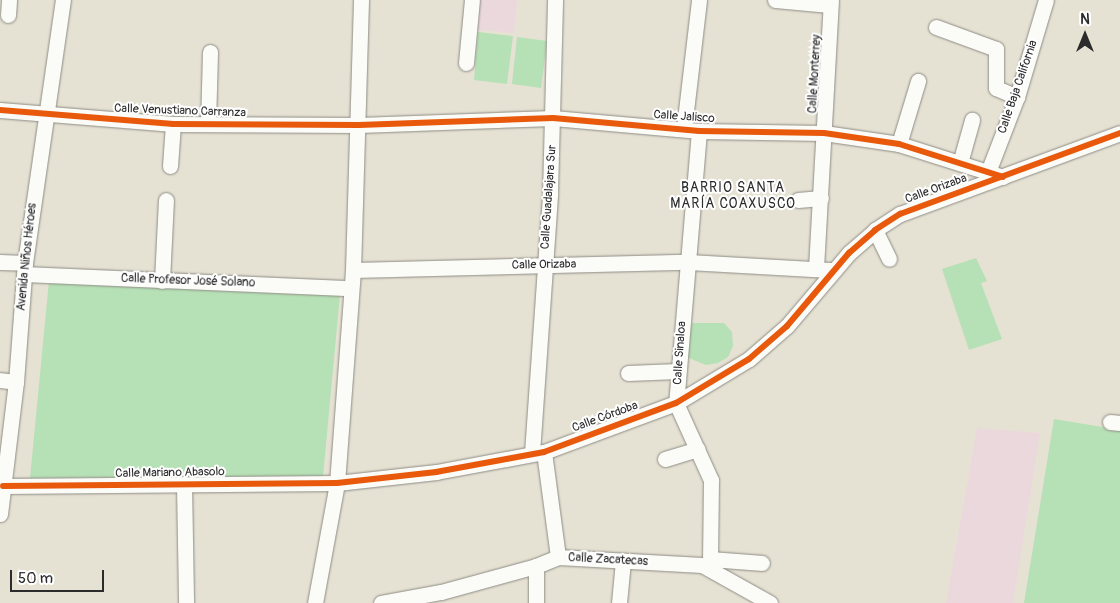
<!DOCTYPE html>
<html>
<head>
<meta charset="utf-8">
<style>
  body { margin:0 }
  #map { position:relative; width:1120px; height:603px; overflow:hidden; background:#e6e2d3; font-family:Pangolin,sans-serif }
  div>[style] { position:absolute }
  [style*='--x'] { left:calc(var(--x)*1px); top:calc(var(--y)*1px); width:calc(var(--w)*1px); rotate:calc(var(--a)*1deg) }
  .built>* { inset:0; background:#ebd8dd }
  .green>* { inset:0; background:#b6e0b5 }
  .roads { filter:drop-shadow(0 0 1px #8e8c85) drop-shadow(0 0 1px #8e8c85) }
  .minor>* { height:15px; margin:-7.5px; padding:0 7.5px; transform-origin:7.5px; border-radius:7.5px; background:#fbfbf8 }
  .cycleway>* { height:6px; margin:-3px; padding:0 3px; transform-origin:3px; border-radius:3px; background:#e8590c }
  span { translate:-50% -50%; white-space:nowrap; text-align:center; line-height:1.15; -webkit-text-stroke:4px #fff; paint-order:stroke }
  .street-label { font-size:12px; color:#2b2b2b }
  .neighbourhood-label { font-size:14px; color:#2b2b2b; letter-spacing:1px }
  .north { position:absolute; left:1060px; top:10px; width:50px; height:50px; -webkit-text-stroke:4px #fff; paint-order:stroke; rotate:0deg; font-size:14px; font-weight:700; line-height:20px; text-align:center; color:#2b2b2b }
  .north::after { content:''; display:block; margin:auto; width:18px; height:22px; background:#2b2b2b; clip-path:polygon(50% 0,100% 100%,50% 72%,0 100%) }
  .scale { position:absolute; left:10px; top:570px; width:94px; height:22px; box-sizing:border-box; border:2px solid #2b2b2b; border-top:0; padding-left:6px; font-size:15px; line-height:18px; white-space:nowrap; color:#2b2b2b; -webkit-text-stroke:4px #fff; paint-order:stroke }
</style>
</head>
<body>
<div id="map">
  <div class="built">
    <div style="clip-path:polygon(475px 0,517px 0,514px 33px,473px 29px)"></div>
    <div style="clip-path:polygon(977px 428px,1040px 433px,1013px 603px,946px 603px)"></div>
  </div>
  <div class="green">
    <div style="clip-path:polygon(478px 32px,513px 36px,507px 84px,474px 80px)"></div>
    <div style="clip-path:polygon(517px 37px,547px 41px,541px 88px,512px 84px)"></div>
    <div style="clip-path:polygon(976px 258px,987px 281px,981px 283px,1002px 339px,969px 350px,942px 269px)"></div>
    <div style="clip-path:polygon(49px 281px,340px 295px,323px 476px,30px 478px)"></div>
    <div style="clip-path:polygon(692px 323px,724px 323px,732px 332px,733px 346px,728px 357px,718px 363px,706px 365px,689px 358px,684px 351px)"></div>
    <div style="clip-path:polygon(1054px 419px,1120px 430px,1120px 603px,1024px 603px)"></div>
  </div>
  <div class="roads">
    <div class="minor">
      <div style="--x:775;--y:0;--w:55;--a:5.2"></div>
      <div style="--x:8;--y:15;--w:15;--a:-86"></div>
      <div style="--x:936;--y:27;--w:64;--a:20.1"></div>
      <div style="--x:996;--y:49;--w:39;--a:90"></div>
      <div style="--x:996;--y:88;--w:23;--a:23"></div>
      <div style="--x:466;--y:63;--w:63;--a:-84.6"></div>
      <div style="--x:0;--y:110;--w:174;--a:4.6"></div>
      <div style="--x:173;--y:124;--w:186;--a:0.3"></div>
      <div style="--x:359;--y:125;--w:194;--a:-2.1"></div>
      <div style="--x:553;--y:118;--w:147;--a:5.1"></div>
      <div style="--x:699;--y:131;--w:125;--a:0.9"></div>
      <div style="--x:824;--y:133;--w:76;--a:8.3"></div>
      <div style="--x:899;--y:144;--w:109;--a:17.6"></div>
      <div style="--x:208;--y:124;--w:72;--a:-88.4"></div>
      <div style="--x:684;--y:128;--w:129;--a:-83.3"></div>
      <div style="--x:699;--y:131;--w:273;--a:94.8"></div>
      <div style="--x:676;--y:403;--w:85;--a:65.6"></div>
      <div style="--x:711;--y:480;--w:87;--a:90.7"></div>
      <div style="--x:899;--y:144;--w:66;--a:-73.2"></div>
      <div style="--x:960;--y:163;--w:45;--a:-74.4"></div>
      <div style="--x:170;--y:166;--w:42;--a:-85.9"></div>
      <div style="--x:988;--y:172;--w:80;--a:-68.9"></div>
      <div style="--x:1017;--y:97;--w:101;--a:-73.4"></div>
      <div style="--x:798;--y:200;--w:23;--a:-5"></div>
      <div style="--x:875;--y:230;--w:32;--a:64"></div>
      <div style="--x:0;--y:262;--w:25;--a:2"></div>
      <div style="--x:816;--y:268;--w:268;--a:-86.8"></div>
      <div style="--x:353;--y:270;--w:334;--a:-1.4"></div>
      <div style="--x:687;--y:262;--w:144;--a:3.2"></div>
      <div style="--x:24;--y:274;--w:327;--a:2.5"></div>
      <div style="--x:162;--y:281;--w:81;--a:-87.2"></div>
      <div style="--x:628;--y:373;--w:50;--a:-2.3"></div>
      <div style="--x:0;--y:380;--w:16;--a:7"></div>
      <div style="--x:1110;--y:422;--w:10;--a:6"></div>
      <div style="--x:544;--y:452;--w:106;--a:82.4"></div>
      <div style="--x:532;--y:453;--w:261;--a:-86"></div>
      <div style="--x:550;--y:193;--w:193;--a:-88.5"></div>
      <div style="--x:665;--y:459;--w:34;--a:-17"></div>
      <div style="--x:184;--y:484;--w:119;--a:89"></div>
      <div style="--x:3;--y:486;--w:334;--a:-0.5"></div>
      <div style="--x:337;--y:483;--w:100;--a:-6.3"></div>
      <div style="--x:436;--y:472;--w:110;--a:-10.5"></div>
      <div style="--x:544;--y:452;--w:141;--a:-20.4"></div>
      <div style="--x:676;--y:403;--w:85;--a:-31.1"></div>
      <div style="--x:749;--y:359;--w:50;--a:-41"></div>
      <div style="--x:787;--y:326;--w:96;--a:-49.7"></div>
      <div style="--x:849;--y:253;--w:35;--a:-41"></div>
      <div style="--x:875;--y:230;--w:30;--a:-33"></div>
      <div style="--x:900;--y:214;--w:234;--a:-20.2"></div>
      <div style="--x:0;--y:514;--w:133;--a:-83.1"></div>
      <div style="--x:16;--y:382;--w:119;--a:-85.7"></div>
      <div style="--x:25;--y:263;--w:266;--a:-81.8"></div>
      <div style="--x:711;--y:559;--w:51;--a:4.5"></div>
      <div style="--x:315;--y:603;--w:122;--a:-79.6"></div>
      <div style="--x:337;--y:483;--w:214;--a:-85.7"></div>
      <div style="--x:353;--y:270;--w:270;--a:-88.3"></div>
      <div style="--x:381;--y:603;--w:61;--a:-10.4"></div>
      <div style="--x:441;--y:592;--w:98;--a:-15.3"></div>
      <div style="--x:536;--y:566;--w:24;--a:-22"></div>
      <div style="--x:558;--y:557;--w:144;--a:3.2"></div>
      <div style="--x:702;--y:565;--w:78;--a:29.2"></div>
      <div style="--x:536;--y:603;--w:37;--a:-90"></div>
      <div style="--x:619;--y:603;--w:42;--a:-84.6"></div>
    </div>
  </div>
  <div class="cycleway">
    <div style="--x:0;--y:110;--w:174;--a:4.6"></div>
    <div style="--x:173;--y:124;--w:186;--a:0.3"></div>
    <div style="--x:359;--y:125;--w:194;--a:-2.1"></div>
    <div style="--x:553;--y:118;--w:147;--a:5.1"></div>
    <div style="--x:699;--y:131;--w:125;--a:0.9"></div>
    <div style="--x:824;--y:133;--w:76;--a:8.3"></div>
    <div style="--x:899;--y:144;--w:109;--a:17.6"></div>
    <div style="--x:3;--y:486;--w:334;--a:-0.5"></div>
    <div style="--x:337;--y:483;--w:100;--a:-6.3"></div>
    <div style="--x:436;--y:472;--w:110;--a:-10.5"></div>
    <div style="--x:544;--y:452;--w:141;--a:-20.4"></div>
    <div style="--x:676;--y:403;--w:85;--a:-31.1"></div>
    <div style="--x:749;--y:359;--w:50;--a:-41"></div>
    <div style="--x:787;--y:326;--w:96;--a:-49.7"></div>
    <div style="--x:849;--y:253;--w:35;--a:-41"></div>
    <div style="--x:875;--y:230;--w:30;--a:-33"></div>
    <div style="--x:900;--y:214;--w:234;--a:-20.2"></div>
  </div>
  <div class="street-label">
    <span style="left:815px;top:74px;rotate:-87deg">Calle Monterrey</span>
    <span style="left:1018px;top:87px;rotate:-71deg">Calle Baja California</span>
    <span style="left:180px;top:111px;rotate:2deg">Calle Venustiano Carranza</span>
    <span style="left:684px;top:117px;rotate:4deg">Calle Jalisco</span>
    <span style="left:936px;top:189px;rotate:-20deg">Calle Orizaba</span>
    <span style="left:549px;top:197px;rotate:-86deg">Calle Guadalajara Sur</span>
    <span style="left:27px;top:257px;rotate:-84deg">Avenida Niños Héroes</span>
    <span style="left:544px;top:265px;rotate:-1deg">Calle Orizaba</span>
    <span style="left:188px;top:281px;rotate:2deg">Calle Profesor José Solano</span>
    <span style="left:680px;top:353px;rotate:-86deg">Calle Sinaloa</span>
    <span style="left:605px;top:417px;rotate:-20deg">Calle Córdoba</span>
    <span style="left:170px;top:473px;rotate:-1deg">Calle Mariano Abasolo</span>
    <span style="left:608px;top:560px;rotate:3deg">Calle Zacatecas</span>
  </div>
  <div class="neighbourhood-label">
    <span style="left:733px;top:196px">BARRIO SANTA<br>MARÍA COAXUSCO</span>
  </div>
  <div class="north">N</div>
  <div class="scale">50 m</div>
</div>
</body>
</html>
